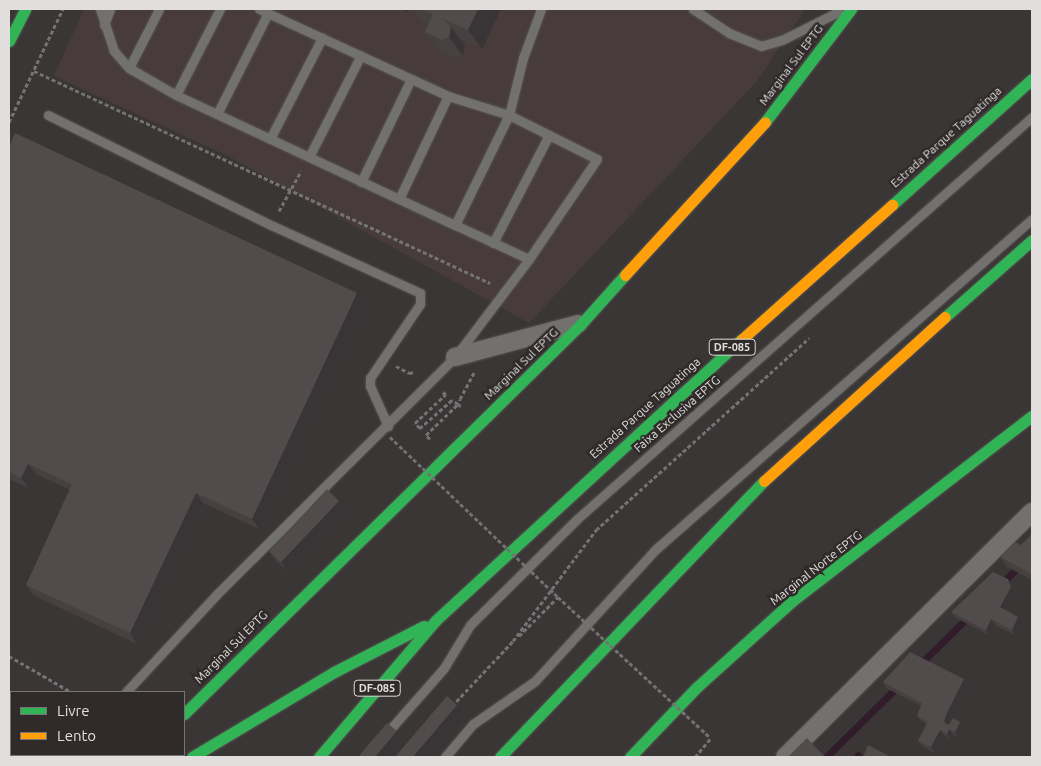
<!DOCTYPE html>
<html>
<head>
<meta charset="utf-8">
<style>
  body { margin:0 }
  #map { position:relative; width:1041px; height:766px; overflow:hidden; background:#393635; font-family:Ubuntu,sans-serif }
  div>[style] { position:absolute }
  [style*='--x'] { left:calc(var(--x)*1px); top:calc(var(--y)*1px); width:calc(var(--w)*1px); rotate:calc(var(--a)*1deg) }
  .built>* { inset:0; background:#473c3b }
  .stream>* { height:7px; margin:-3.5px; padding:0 3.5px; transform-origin:3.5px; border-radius:3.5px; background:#301c2b }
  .path>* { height:3px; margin-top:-1.5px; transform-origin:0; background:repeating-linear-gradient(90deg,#747272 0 4px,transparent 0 6.5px) }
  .roads { filter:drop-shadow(0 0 1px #575453) drop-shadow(0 0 1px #575453) }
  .lane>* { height:9px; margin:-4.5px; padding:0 4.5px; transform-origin:4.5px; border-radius:4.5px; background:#737170 }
  .street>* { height:18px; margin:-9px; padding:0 9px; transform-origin:9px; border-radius:9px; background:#737170 }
  .fast>* { height:11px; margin:-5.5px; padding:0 5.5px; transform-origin:5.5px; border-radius:5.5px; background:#30b455 }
  .slow>* { height:11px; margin:-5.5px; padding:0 5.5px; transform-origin:5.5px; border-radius:5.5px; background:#ff9f0a }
  .path-bridge>* { height:3px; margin-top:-1.5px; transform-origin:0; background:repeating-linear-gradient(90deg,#747272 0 4px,transparent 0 6.5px) }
  .wall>* { inset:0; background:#474041 }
  .shaded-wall>* { inset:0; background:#393435 }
  .building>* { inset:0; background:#524b4c }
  span { translate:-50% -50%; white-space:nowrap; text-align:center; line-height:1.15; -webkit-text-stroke:5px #302b2a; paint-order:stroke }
  .shield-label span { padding:1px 4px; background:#302b2a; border:1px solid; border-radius:4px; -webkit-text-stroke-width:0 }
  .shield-label { font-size:11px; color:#e1dedd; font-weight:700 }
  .street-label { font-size:12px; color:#e1dedd }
  .frame { position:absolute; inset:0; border:10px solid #e1dedd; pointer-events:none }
  .legend { position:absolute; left:10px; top:691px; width:175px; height:65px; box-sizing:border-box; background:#302b2a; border:1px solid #777372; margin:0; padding:6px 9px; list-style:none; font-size:15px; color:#e1dedd }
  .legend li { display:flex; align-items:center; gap:10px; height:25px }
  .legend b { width:25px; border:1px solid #777372 }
</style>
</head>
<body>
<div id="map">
  <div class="built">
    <div style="clip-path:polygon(84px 9px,805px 9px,757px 81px,529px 323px,228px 156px,54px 76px)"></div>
  </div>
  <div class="stream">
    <div style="--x:1000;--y:585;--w:45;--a:-45"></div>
    <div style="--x:919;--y:665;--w:71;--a:-44.4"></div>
    <div style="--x:826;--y:757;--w:103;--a:-44.6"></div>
    <div style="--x:858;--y:757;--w:2;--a:-90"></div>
  </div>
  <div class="path">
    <div style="--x:34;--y:71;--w:503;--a:24.93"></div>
    <div style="--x:9;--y:122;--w:125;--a:-64.5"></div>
    <div style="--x:279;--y:211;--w:46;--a:-61.2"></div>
    <div style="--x:396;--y:366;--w:15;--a:28"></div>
    <div style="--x:409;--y:373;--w:6;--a:-9"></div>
    <div style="--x:459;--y:407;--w:8;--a:-83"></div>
    <div style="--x:460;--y:399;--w:30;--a:-62"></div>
    <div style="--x:430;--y:439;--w:6;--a:-135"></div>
    <div style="--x:426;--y:435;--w:45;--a:-44.1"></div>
    <div style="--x:458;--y:404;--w:7;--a:-146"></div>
    <div style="--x:452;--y:400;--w:43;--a:138.8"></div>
    <div style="--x:420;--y:428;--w:7;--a:-135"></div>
    <div style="--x:415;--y:423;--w:42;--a:-43.1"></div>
    <div style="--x:446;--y:394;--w:4;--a:-153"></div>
    <div style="--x:519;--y:636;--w:55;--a:-45"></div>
    <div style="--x:9;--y:656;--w:72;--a:30.1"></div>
    <div style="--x:452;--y:706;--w:89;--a:-46.8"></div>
    <div style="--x:513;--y:641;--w:139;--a:-53.2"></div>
    <div style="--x:596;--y:530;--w:287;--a:-42"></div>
    <div style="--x:695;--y:757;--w:25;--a:-50"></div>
  </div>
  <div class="roads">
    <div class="lane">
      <div style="--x:100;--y:9;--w:44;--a:71.6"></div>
      <div style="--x:114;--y:51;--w:23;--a:49"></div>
      <div style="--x:129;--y:68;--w:54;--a:29.9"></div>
      <div style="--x:176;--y:95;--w:308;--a:25"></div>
      <div style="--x:259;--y:9;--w:208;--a:24.7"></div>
      <div style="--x:448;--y:96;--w:64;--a:17.3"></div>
      <div style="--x:509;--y:115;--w:98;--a:26.6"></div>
      <div style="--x:597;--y:159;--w:121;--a:124.2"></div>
      <div style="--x:693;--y:9;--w:43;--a:33.7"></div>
      <div style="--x:729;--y:33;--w:35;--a:22"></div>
      <div style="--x:761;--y:46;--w:22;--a:-16"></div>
      <div style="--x:782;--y:40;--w:63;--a:-26.6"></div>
      <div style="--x:104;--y:25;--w:17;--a:-69"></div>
      <div style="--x:129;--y:68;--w:66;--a:-63"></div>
      <div style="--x:176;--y:95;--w:97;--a:-62.9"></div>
      <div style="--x:217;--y:114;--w:113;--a:-63.2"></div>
      <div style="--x:48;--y:115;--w:249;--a:26.3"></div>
      <div style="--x:271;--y:225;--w:164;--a:24.5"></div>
      <div style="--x:420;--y:293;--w:11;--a:90"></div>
      <div style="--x:420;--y:304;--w:89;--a:124"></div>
      <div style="--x:370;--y:378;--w:8;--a:90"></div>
      <div style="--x:370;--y:386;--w:44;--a:65.8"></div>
      <div style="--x:270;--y:139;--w:114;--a:-62.8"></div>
      <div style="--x:309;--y:157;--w:114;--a:-63"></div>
      <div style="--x:361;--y:182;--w:114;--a:-64.1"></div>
      <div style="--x:399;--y:199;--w:114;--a:-64.6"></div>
      <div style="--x:493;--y:243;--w:122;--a:-62.6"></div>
      <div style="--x:126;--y:692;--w:132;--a:-47.1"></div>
      <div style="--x:216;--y:595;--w:337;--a:-44.9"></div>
      <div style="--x:455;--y:357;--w:123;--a:-52.9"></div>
      <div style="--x:529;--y:259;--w:81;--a:-155.3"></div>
      <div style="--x:455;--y:225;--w:123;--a:-63.9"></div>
      <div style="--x:509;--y:115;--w:59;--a:-76.2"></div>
      <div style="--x:523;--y:58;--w:52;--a:-69.8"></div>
      <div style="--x:385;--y:735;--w:89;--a:-48.6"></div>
      <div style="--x:444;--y:668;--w:50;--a:-58.8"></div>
      <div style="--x:470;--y:625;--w:151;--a:-44.7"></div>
      <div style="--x:577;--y:519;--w:607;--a:-41.46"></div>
      <div style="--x:75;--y:757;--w:2;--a:-63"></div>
      <div style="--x:445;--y:757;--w:43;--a:-49.7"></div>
      <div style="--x:473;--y:724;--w:75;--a:-34.7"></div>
      <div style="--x:535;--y:681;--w:179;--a:-47.5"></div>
      <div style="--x:656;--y:549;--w:500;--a:-41.27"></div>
    </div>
    <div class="street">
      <div style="--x:455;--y:357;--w:127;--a:-15"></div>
      <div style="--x:785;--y:757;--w:348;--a:-44.8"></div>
    </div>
    <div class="fast">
      <div style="--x:9;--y:41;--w:36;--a:-63"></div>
      <div style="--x:765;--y:122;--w:142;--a:-52.7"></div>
      <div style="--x:892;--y:205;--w:188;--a:-42"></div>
      <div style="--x:945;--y:317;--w:116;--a:-41.5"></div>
      <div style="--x:184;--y:714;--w:557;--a:-44.49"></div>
      <div style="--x:581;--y:324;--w:66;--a:-48.1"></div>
      <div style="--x:142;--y:757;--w:3;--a:-45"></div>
      <div style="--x:192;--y:757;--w:165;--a:-30.9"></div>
      <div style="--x:334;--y:672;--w:101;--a:-27.1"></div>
      <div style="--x:319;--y:757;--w:180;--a:-49.5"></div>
      <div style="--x:436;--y:620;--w:414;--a:-42.6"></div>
      <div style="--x:500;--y:757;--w:382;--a:-46.3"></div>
      <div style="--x:630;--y:757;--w:97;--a:-46.3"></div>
      <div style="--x:697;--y:687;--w:127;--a:-42.1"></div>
      <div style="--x:791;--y:602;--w:304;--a:-37.7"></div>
    </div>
    <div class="slow">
      <div style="--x:625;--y:275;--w:207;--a:-47.5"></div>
      <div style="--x:741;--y:340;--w:203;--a:-41.8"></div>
      <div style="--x:764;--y:481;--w:244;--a:-42.2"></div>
    </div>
  </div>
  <div class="path-bridge">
    <div style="--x:390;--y:437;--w:232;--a:43.6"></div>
    <div style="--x:558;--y:597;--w:208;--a:42.7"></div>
  </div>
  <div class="wall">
    <div style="clip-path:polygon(398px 9px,408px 9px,406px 13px)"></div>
    <div style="clip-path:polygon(413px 9px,501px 9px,482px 49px,460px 39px,465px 46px,463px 56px,456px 59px,438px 51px,425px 32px,428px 24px,422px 22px)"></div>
    <div style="clip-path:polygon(9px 147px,365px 304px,259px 529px,203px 503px,137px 644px,33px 595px,26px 585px,70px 490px,36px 474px,29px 488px,9px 479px)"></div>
    <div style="clip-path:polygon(339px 501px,346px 511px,288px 572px,276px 561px,269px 551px)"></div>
    <div style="clip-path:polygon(1032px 534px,1032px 580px,1007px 567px,1000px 557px,1021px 545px)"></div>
    <div style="clip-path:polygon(1008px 579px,1011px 585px,1014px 593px,1005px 609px,1022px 622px,1015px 635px,995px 625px,989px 635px,954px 617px,951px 612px)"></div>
    <div style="clip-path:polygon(883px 682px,968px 684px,949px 720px,949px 724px,960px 722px,963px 727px,958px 737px,953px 734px,951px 739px,944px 735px,935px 753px,922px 746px,918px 741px,926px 724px,921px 721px,917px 716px,921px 706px,886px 688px)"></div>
  </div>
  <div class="shaded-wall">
    <div style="clip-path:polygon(403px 9px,408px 9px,406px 13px)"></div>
    <div style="clip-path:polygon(478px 9px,501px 9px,482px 49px,468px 30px)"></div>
    <div style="clip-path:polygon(451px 27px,465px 46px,463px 56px,449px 37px)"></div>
    <div style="clip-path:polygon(357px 293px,365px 304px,259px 529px,252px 519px)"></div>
    <div style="clip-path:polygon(28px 464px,36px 474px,29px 488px,21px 478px)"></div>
    <div style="clip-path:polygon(196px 493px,203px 503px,137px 644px,130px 633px)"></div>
    <div style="clip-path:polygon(339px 501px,346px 511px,288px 572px,281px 562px)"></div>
    <div style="clip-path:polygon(1008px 579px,1011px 585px,1014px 593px,1004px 612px,1000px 607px)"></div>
    <div style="clip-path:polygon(1018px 617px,1022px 622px,1015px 635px,1012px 630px)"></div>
    <div style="clip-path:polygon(991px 619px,995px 625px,989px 635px,986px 630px)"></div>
    <div style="clip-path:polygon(964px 679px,968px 684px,949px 720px,948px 728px,944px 722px,946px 715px)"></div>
    <div style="clip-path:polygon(457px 705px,464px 716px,429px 757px,413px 757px)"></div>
    <div style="clip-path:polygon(960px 722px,963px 727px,958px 737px,955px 732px)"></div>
    <div style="clip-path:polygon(949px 729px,953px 734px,951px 739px,947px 734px)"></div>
    <div style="clip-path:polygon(940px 730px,944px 735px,935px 753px,931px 747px)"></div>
    <div style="clip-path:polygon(397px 731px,404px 742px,391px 757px,375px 757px)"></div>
  </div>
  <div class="building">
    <div style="clip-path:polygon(422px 9px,478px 9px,468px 30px,442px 18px,451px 27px,449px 37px,442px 40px,425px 32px,433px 14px)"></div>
    <div style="clip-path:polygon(15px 133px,357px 293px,252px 519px,196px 493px,130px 633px,26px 585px,72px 484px,28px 464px,21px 478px,9px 472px,9px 147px)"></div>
    <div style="clip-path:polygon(327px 489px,339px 501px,281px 562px,269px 551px)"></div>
    <div style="clip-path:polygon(1032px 534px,1032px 551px,1021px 545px)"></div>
    <div style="clip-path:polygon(1015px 542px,1032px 551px,1032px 574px,1000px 557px)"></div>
    <div style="clip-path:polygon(993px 572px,1008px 579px,1011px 587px,1000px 607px,1018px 617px,1012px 630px,991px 619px,986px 630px,951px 612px)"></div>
    <div style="clip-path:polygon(910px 652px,964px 679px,946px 715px,944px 722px,949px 725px,953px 718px,960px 722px,955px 732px,949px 729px,947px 734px,940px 730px,931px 747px,918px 741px,928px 722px,917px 716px,922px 703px,883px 682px)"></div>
    <div style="clip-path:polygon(447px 696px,457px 705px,413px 757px,395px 757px)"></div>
    <div style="clip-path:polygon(387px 723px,397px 731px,375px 757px,358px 757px)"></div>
    <div style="clip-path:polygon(807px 738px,825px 757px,788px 757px)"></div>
    <div style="clip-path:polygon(868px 745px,891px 757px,863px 757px)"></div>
  </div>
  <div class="shield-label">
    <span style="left:732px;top:347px">DF-085</span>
    <span style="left:377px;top:688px">DF-085</span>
  </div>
  <div class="street-label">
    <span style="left:791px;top:65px;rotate:-53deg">Marginal Sul EPTG</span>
    <span style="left:946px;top:137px;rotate:-42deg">Estrada Parque Taguatinga</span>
    <span style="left:521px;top:364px;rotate:-44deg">Marginal Sul EPTG</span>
    <span style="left:645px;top:408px;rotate:-42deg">Estrada Parque Taguatinga</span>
    <span style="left:677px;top:414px;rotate:-41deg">Faixa Exclusiva EPTG</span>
    <span style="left:816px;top:568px;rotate:-38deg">Marginal Norte EPTG</span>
    <span style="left:231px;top:647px;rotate:-45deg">Marginal Sul EPTG</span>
  </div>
  <div class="frame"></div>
  <ul class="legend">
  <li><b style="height:6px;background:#30b455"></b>Livre</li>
  <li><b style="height:6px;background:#ff9f0a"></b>Lento</li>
  </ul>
</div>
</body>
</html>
